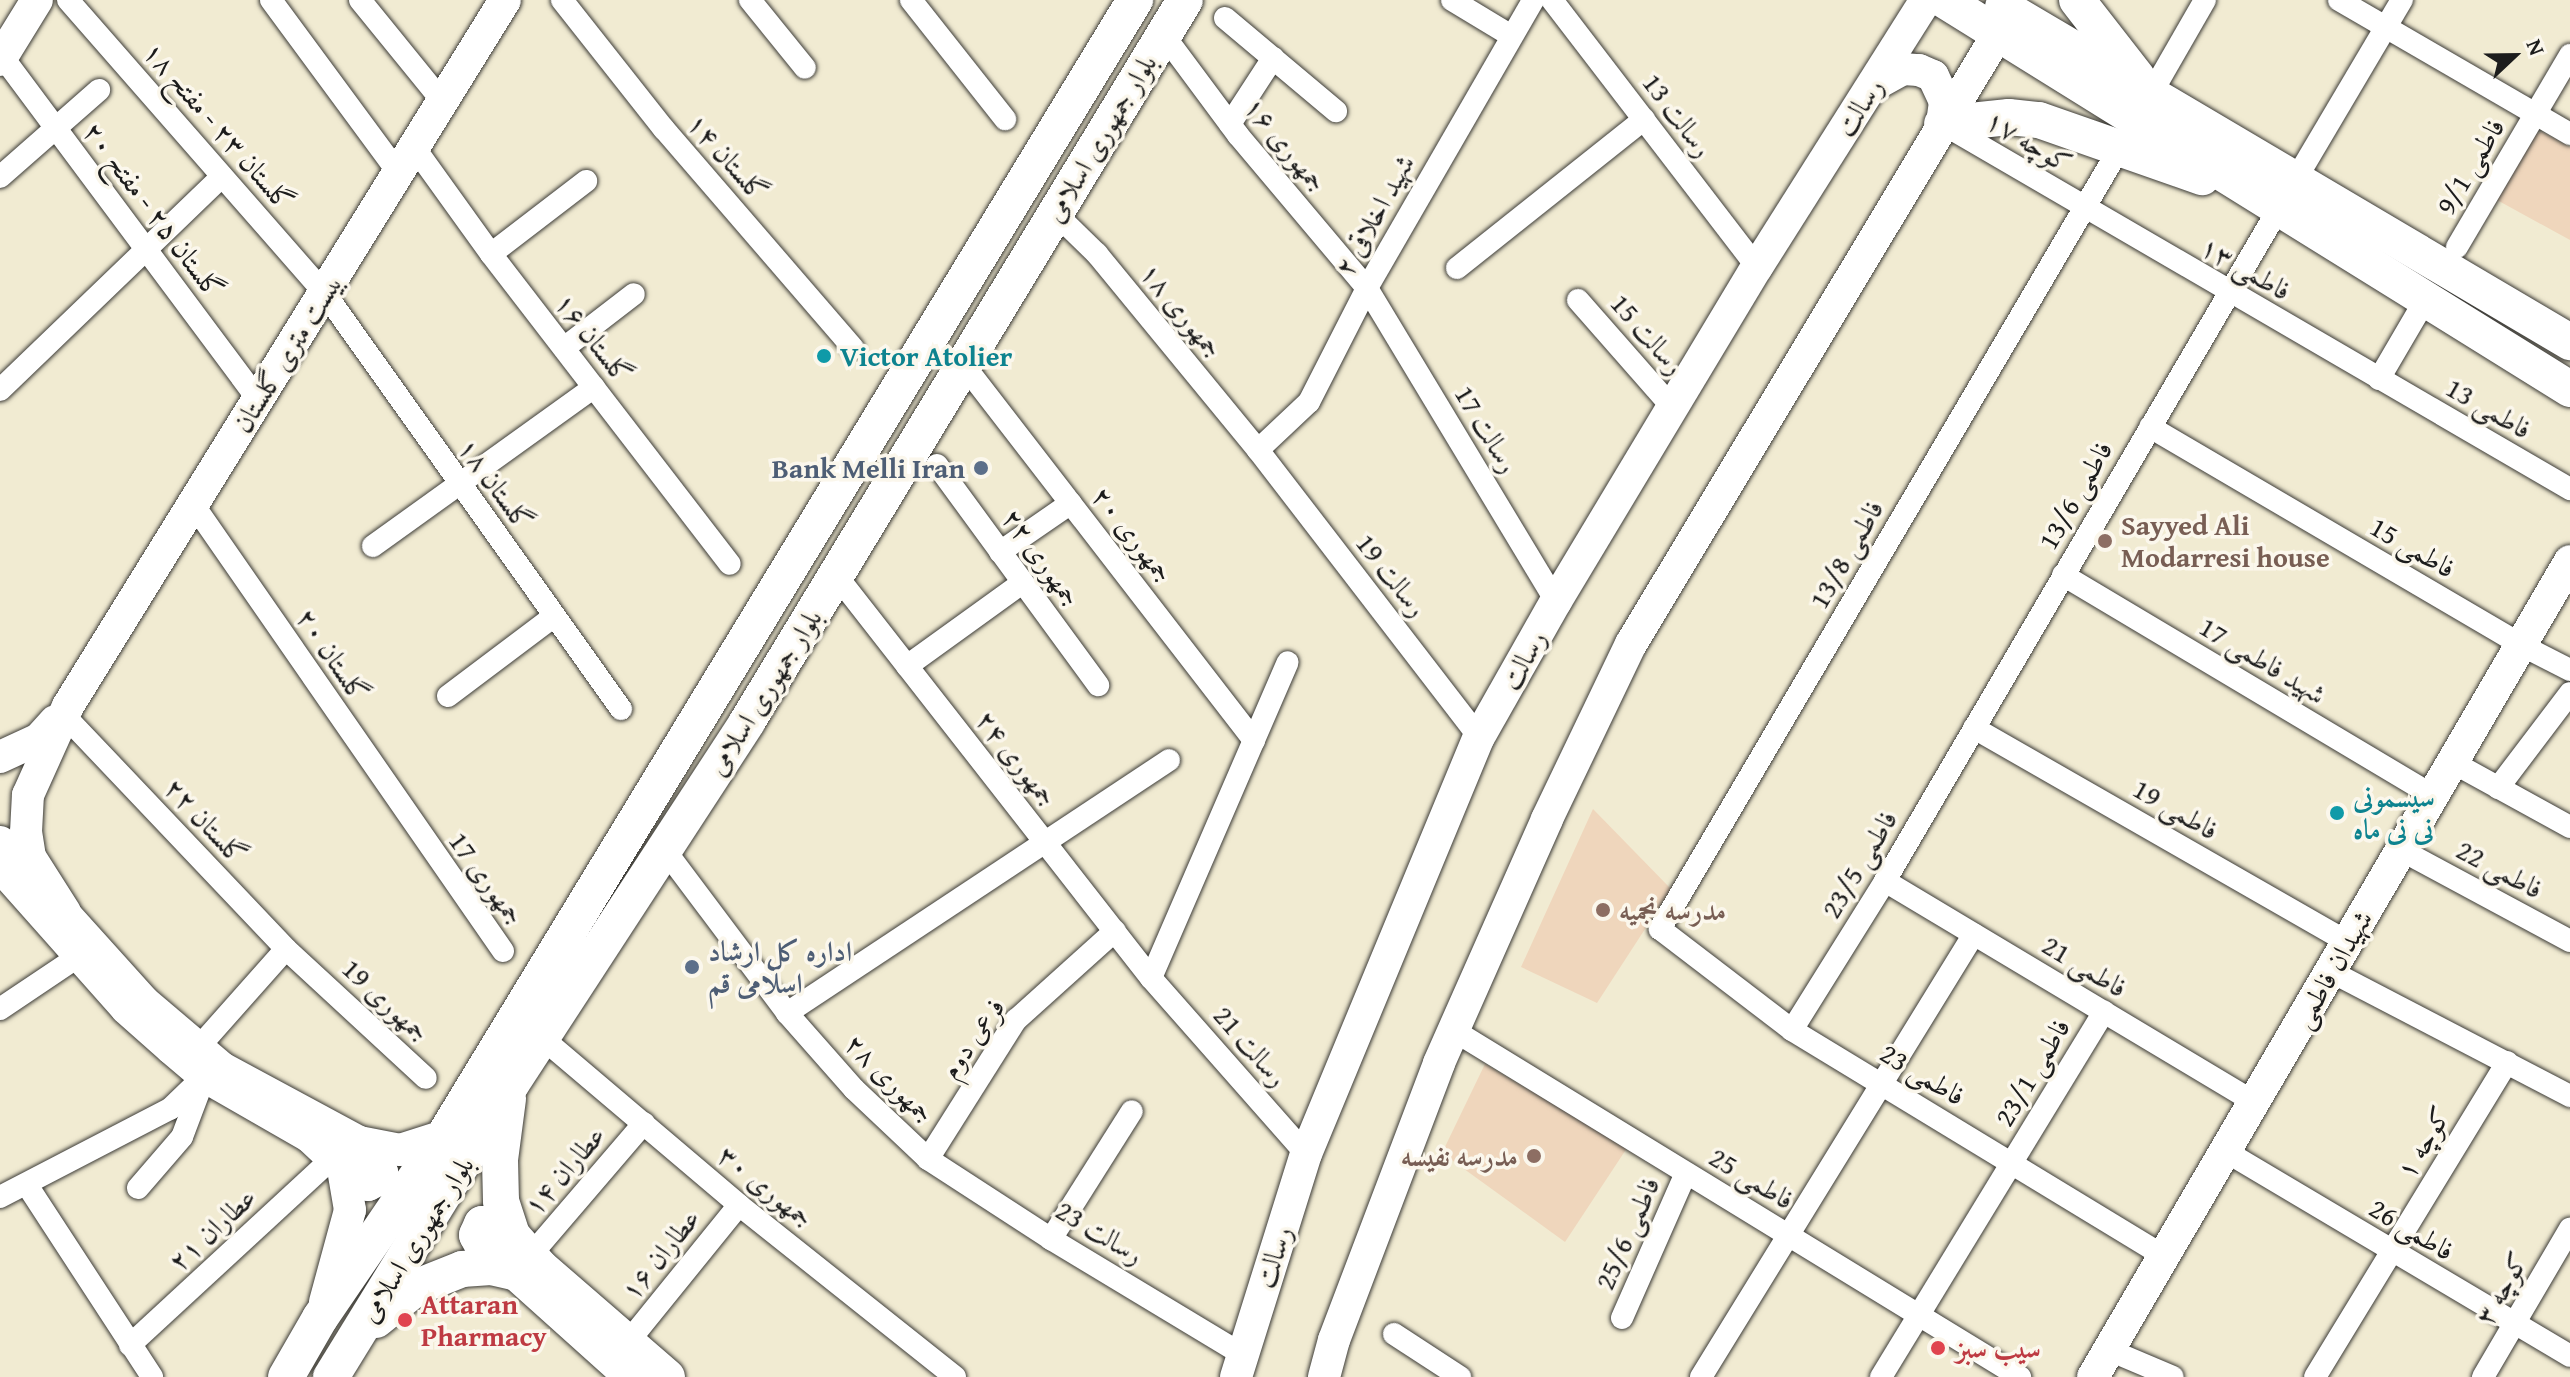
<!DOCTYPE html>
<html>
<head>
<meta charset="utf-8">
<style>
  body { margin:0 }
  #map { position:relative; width:2570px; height:1377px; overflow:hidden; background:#f1ebd2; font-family:"Gentium Book Plus",Amiri,serif }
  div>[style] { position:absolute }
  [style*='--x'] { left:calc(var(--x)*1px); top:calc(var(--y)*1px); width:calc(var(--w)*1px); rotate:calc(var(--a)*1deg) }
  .built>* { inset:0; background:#efd6bc }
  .roads { filter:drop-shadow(0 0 2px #3c3b37) drop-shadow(0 0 2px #3c3b37) }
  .street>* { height:22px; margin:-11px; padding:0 11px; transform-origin:11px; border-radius:11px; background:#fff }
  .secondary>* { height:32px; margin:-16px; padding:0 16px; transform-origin:16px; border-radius:16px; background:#fff }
  .primary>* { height:36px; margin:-18px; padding:0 18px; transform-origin:18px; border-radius:18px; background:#fff }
  .dots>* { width:22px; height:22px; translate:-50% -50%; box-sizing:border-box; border:4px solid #fbf7ec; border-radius:50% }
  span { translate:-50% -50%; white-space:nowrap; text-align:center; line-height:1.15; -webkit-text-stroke:7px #fbf7ec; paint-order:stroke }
  .street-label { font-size:28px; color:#1c1c1c }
  .culture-label { font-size:28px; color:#0d838f; font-weight:700 }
  .left { translate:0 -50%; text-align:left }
  .service-label { font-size:28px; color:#4e5e75; font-weight:700 }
  .right { translate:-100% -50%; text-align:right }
  .education-label { font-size:28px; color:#785e54; font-weight:700 }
  .health-label { font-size:28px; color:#be3a42; font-weight:700 }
  .north { position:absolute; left:2474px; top:16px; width:80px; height:80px; -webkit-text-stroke:6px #fbf7ec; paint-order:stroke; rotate:68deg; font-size:22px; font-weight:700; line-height:32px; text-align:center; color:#1c1c1c }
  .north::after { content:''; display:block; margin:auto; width:28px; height:36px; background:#1c1c1c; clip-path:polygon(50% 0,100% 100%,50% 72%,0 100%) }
</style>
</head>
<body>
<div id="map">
  <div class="built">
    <div style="clip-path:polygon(2542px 132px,2570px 147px,2570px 240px,2497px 200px,2536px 134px)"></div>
    <div style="clip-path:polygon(1593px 809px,1671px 889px,1597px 1003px,1521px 967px)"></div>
    <div style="clip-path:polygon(1485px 1064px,1627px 1148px,1565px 1242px,1442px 1153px)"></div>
  </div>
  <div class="roads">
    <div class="street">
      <div style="--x:68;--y:0;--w:388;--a:48.8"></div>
      <div style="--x:324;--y:292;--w:512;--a:54.54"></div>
      <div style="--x:271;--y:0;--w:214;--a:53.6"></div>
      <div style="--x:360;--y:0;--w:130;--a:50.9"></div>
      <div style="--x:562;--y:0;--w:164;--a:51.7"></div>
      <div style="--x:664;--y:129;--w:289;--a:49.2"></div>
      <div style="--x:750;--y:0;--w:87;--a:51"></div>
      <div style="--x:911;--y:0;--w:152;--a:51.7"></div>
      <div style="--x:1452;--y:0;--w:68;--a:31.1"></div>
      <div style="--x:1552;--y:0;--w:337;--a:52.5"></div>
      <div style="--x:2339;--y:0;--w:267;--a:30.1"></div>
      <div style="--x:1225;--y:18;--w:145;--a:40"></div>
      <div style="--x:1163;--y:34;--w:126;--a:53.4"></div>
      <div style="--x:1238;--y:135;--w:200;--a:49.9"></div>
      <div style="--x:1367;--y:288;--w:366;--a:58.9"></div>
      <div style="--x:2;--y:56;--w:428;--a:53.3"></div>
      <div style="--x:2151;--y:94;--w:108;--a:-60.1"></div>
      <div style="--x:1230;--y:124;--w:79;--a:-56.9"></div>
      <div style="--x:1943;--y:124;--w:726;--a:30.21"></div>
      <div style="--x:2125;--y:139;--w:917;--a:120.48"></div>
      <div style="--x:1660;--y:929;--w:166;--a:37.4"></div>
      <div style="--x:1792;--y:1030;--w:435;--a:31.3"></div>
      <div style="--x:414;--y:147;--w:132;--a:54.3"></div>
      <div style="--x:491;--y:254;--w:391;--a:52.4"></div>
      <div style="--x:0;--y:177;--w:132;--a:-41.3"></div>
      <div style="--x:2296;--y:179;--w:208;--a:-59.4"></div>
      <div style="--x:1055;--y:213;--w:59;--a:44.3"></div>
      <div style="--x:1097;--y:254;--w:254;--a:50.6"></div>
      <div style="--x:1258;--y:450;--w:362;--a:52.4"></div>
      <div style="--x:2457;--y:247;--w:223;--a:-59.5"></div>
      <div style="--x:491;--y:254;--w:120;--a:-37.5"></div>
      <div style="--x:1457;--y:268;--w:239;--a:-38.5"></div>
      <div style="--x:1578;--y:300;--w:142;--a:48.7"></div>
      <div style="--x:564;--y:348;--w:88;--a:-37.6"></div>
      <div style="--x:963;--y:364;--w:476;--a:52.3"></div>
      <div style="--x:2379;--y:379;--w:83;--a:-59.7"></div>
      <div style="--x:0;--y:390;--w:308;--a:-43.9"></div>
      <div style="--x:2150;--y:427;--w:430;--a:30.4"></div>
      <div style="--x:2521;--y:645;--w:55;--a:27"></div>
      <div style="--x:1258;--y:450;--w:70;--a:-43.3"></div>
      <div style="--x:1309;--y:402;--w:128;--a:-63"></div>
      <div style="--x:1367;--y:288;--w:332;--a:-60"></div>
      <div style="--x:937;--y:465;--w:273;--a:53.8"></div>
      <div style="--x:193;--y:504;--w:544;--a:55.26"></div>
      <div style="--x:373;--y:546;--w:272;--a:-35.7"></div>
      <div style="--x:1000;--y:552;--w:86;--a:-34.6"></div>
      <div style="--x:836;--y:575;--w:512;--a:51.99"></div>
      <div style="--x:1151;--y:978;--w:235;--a:48.6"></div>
      <div style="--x:2063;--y:575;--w:431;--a:30.8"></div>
      <div style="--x:907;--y:666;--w:142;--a:-35.8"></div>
      <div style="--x:448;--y:696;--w:133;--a:-37"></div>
      <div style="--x:64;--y:715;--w:323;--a:46.5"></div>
      <div style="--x:286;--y:949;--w:190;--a:42.7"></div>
      <div style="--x:1974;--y:728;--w:430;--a:29.8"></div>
      <div style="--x:2452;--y:762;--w:135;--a:28.8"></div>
      <div style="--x:2498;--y:788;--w:119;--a:-52.8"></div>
      <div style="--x:664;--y:849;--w:205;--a:53.1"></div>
      <div style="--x:787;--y:1013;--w:101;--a:48.6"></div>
      <div style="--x:854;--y:1089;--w:102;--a:43.4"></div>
      <div style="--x:928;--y:1159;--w:147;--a:33"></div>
      <div style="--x:1051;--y:1239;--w:223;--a:31.1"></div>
      <div style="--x:2401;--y:850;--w:192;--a:28.3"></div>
      <div style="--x:1885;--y:881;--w:430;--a:30.9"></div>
      <div style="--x:2330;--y:971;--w:271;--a:27.5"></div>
      <div style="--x:1151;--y:978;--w:344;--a:-66.6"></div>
      <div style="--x:0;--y:1009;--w:99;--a:-33.9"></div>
      <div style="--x:787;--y:1013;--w:458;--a:-33.5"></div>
      <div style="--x:1453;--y:1030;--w:665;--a:31.47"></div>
      <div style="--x:1792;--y:1030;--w:176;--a:-58"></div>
      <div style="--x:1885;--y:881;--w:780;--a:-59.65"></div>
      <div style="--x:541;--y:1037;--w:260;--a:40.3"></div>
      <div style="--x:739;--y:1205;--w:276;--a:38.5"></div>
      <div style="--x:198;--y:1048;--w:132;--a:-48.4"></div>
      <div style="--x:2225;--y:1151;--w:401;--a:30.7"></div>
      <div style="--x:928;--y:1159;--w:165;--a:-57.7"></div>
      <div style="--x:1016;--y:1020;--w:133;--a:-42"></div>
      <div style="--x:27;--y:1185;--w:229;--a:56.9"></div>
      <div style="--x:138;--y:1188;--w:67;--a:-49.2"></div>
      <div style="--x:182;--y:1137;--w:60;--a:-69.4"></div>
      <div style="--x:0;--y:1197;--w:191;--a:-27.4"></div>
      <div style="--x:170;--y:1109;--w:47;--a:-44.1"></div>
      <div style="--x:1051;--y:1239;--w:151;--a:-57.7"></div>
      <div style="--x:530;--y:1256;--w:175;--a:-49.4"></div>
      <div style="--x:1622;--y:1318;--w:158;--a:-66.2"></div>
      <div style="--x:1394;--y:1334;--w:79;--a:33.1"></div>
      <div style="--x:628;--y:1342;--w:176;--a:-51"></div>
      <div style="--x:130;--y:1345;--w:277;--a:-42.7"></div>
      <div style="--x:2109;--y:1350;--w:69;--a:22.9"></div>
      <div style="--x:1701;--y:1377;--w:520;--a:-58.36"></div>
      <div style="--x:1881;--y:1377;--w:428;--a:-58.6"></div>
      <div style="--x:2315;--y:1377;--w:369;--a:-58.6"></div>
      <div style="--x:2483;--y:1377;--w:172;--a:-59.6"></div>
    </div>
    <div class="secondary">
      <div style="--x:0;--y:60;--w:70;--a:-58.3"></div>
      <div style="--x:1874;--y:85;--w:33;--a:-29"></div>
      <div style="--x:1903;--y:69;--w:16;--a:4"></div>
      <div style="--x:1919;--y:70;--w:15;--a:23"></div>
      <div style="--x:1933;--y:76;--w:29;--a:65"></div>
      <div style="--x:1945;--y:102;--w:22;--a:98"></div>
      <div style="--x:0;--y:757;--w:43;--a:-24.8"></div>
      <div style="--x:39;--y:739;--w:24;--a:-48"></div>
      <div style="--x:0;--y:842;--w:214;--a:48"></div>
      <div style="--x:143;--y:1001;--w:104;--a:40.3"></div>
      <div style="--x:222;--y:1068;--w:156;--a:28.4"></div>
      <div style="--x:359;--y:1142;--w:30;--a:49"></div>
      <div style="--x:379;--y:1165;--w:8;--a:67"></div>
      <div style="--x:382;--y:1172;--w:9;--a:117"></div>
      <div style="--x:378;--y:1180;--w:11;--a:153"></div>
      <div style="--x:368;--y:1185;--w:12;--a:-160"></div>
      <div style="--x:357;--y:1181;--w:64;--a:-136.9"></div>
      <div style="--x:310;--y:1137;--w:122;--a:-150.1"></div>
      <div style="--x:204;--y:1076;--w:43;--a:-139.7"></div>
      <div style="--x:171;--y:1048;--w:60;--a:-138.4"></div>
      <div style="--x:126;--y:1008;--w:190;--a:-131.6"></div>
      <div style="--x:65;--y:912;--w:65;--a:-122.5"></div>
      <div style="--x:30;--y:857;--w:25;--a:-99"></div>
      <div style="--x:26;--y:832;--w:37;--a:-87"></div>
      <div style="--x:28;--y:795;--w:98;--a:-65.8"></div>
      <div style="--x:68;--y:706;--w:830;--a:-58.24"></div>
      <div style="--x:359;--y:1142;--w:42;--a:11"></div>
      <div style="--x:400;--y:1150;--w:46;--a:-17.7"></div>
      <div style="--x:325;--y:1302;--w:95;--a:-74.8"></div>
      <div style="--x:350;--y:1210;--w:42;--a:-99.7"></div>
      <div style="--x:1236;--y:1377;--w:234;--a:-72.6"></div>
      <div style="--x:1306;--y:1154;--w:451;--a:-67.5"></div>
      <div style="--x:1479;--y:737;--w:156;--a:-60.5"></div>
      <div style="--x:1556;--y:601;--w:390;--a:-59"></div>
      <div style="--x:1757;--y:267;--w:316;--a:-57.7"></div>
      <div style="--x:1324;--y:1377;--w:38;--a:-75"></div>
      <div style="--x:1334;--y:1340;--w:296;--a:-69.2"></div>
      <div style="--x:1439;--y:1063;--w:267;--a:-66.1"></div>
      <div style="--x:1547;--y:819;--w:194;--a:-64.4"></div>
      <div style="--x:1631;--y:644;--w:737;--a:-58.98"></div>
      <div style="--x:2093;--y:1377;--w:945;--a:-59.69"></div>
    </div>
    <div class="primary">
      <div style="--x:1944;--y:0;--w:737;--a:31.86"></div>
      <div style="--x:2077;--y:0;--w:98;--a:52.1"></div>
      <div style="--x:2003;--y:7;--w:659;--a:30.58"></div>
      <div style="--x:1942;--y:124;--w:67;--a:-6"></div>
      <div style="--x:2009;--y:117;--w:30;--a:6"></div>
      <div style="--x:2039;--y:120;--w:173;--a:19.3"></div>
      <div style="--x:508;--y:1099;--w:62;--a:97.5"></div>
      <div style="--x:500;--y:1160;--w:41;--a:88.6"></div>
      <div style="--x:501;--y:1201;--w:36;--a:72"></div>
      <div style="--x:376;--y:1320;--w:53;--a:-38.8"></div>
      <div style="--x:417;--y:1287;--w:48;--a:-21.8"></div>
      <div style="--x:462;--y:1269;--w:29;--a:-4"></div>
      <div style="--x:491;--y:1267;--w:27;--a:13"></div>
      <div style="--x:286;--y:1377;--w:68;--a:-60"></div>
      <div style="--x:320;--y:1318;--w:220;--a:-55.7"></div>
      <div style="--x:444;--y:1136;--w:1330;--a:-58.69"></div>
      <div style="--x:331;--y:1377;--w:342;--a:-58.4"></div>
      <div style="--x:510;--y:1086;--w:434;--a:-56.9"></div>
      <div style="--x:747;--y:722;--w:844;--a:-58.76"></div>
      <div style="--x:633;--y:1377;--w:156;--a:-138.1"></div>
      <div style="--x:517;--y:1273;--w:39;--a:-144"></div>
      <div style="--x:485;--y:1250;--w:17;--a:-118"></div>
      <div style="--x:477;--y:1235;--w:12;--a:-66"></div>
      <div style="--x:482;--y:1224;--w:16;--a:4"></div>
      <div style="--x:498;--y:1225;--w:17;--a:36"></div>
      <div style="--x:512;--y:1235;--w:43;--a:48.8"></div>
      <div style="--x:540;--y:1267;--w:168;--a:40.9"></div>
    </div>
  </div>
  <div class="dots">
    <div style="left:824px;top:356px;background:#0f9aa8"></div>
    <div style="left:981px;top:468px;background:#5c6f8a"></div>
    <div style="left:2105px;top:541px;background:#8d6e63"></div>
    <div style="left:2337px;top:813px;background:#0f9aa8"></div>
    <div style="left:1603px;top:910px;background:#8d6e63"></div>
    <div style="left:692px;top:967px;background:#5c6f8a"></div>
    <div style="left:1534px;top:1156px;background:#8d6e63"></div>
    <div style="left:405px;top:1320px;background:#e0444e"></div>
    <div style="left:1938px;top:1348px;background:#e0444e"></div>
  </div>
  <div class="street-label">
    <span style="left:1859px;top:107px;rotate:-57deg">رسالت</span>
    <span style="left:1678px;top:115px;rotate:53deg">رسالت 13</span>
    <span style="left:219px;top:126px;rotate:49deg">گلستان ۲۳ - مفتح ۱۸</span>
    <span style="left:1100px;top:138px;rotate:-59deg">بلوار جمهوری اسلامی</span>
    <span style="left:2029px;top:141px;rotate:31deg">کوچه ۱۷</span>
    <span style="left:1286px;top:144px;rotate:51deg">جمهوری ۱۶</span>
    <span style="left:728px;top:157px;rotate:49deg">گلستان ۱۴</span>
    <span style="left:2470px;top:166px;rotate:-59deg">فاطمی 9/1</span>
    <span style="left:154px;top:210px;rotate:53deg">گلستان ۲۵ - مفتح ۲۰</span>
    <span style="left:1374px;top:215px;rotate:-61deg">شهید اخلاقی ۲</span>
    <span style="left:2246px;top:268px;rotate:30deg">فاطمی ۱۳</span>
    <span style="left:1182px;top:310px;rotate:51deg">جمهوری ۱۸</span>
    <span style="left:1648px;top:334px;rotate:49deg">رسالت 15</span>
    <span style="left:594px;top:338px;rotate:52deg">گلستان ۱۶</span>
    <span style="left:287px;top:353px;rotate:-58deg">بیست متری گلستان</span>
    <span style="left:2489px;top:408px;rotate:30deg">فاطمی 13</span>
    <span style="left:1487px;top:429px;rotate:59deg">رسالت 17</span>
    <span style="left:496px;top:484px;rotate:54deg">گلستان ۱۸</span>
    <span style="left:2075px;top:495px;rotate:-60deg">فاطمی 13/6</span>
    <span style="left:1133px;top:534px;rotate:52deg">جمهوری ۲۰</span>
    <span style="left:2413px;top:547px;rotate:30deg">فاطمی 15</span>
    <span style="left:1846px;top:554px;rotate:-60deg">فاطمی 13/8</span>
    <span style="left:1042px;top:557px;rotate:54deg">جمهوری ۲۲</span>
    <span style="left:1392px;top:575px;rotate:52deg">رسالت 19</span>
    <span style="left:333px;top:655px;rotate:56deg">گلستان ۲۰</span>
    <span style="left:1523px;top:660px;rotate:-61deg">رسالت</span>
    <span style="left:2263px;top:660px;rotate:31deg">شهید فاطمی 17</span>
    <span style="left:764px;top:692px;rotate:-58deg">بلوار جمهوری اسلامی</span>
    <span style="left:1017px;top:758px;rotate:52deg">جمهوری ۲۴</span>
    <span style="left:2176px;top:809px;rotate:30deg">فاطمی 19</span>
    <span style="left:206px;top:821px;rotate:47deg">گلستان ۲۲</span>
    <span style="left:1859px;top:864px;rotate:-59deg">فاطمی 23/5</span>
    <span style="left:2500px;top:869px;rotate:28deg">فاطمی 22</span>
    <span style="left:487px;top:878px;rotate:54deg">جمهوری 17</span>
    <span style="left:2085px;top:966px;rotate:31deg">فاطمی 21</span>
    <span style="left:2332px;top:969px;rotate:-60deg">شهیدان فاطمی</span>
    <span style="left:386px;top:1000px;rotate:43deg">جمهوری 19</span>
    <span style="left:972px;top:1038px;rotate:-55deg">فرعی دوم</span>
    <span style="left:1251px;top:1046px;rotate:49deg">رسالت 21</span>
    <span style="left:2032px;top:1072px;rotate:-59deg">فاطمی 23/1</span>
    <span style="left:1923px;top:1074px;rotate:31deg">فاطمی 23</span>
    <span style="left:890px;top:1078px;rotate:45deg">جمهوری ۲۸</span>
    <span style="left:2423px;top:1142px;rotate:-59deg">کوچه ۱</span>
    <span style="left:564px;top:1170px;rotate:-49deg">عطاران ۱۴</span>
    <span style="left:1752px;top:1178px;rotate:31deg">فاطمی 25</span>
    <span style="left:766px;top:1186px;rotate:39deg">جمهوری ۳۰</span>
    <span style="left:212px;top:1229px;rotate:-43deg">عطاران ۲۱</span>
    <span style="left:2412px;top:1229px;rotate:31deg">فاطمی 26</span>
    <span style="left:1100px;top:1232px;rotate:31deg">رسالت 23</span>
    <span style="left:1627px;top:1233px;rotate:-66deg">فاطمی 25/6</span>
    <span style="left:416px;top:1239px;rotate:-58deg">بلوار جمهوری اسلامی</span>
    <span style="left:660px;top:1254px;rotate:-51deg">عطاران ۱۶</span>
    <span style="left:1273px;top:1257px;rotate:-72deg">رسالت</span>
    <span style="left:2501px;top:1288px;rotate:-60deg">کوچه ۳</span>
  </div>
  <div class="culture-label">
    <span class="left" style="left:840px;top:356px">Victor Atolier</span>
    <span class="left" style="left:2353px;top:813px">سیسمونی<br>نی نی ماه</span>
  </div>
  <div class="service-label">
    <span class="right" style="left:965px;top:468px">Bank Melli Iran</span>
    <span class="left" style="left:708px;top:967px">اداره کل ارشاد<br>اسلامی قم</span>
  </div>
  <div class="education-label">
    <span class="left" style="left:2121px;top:541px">Sayyed Ali<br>Modarresi house</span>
    <span class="left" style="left:1619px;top:910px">مدرسه نجمیه</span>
    <span class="right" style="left:1518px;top:1156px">مدرسه نفیسه</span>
  </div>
  <div class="health-label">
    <span class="left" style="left:421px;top:1320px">Attaran<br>Pharmacy</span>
    <span class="left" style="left:1956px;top:1348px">سیب سبز</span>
  </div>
  <div class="north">N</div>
</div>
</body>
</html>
